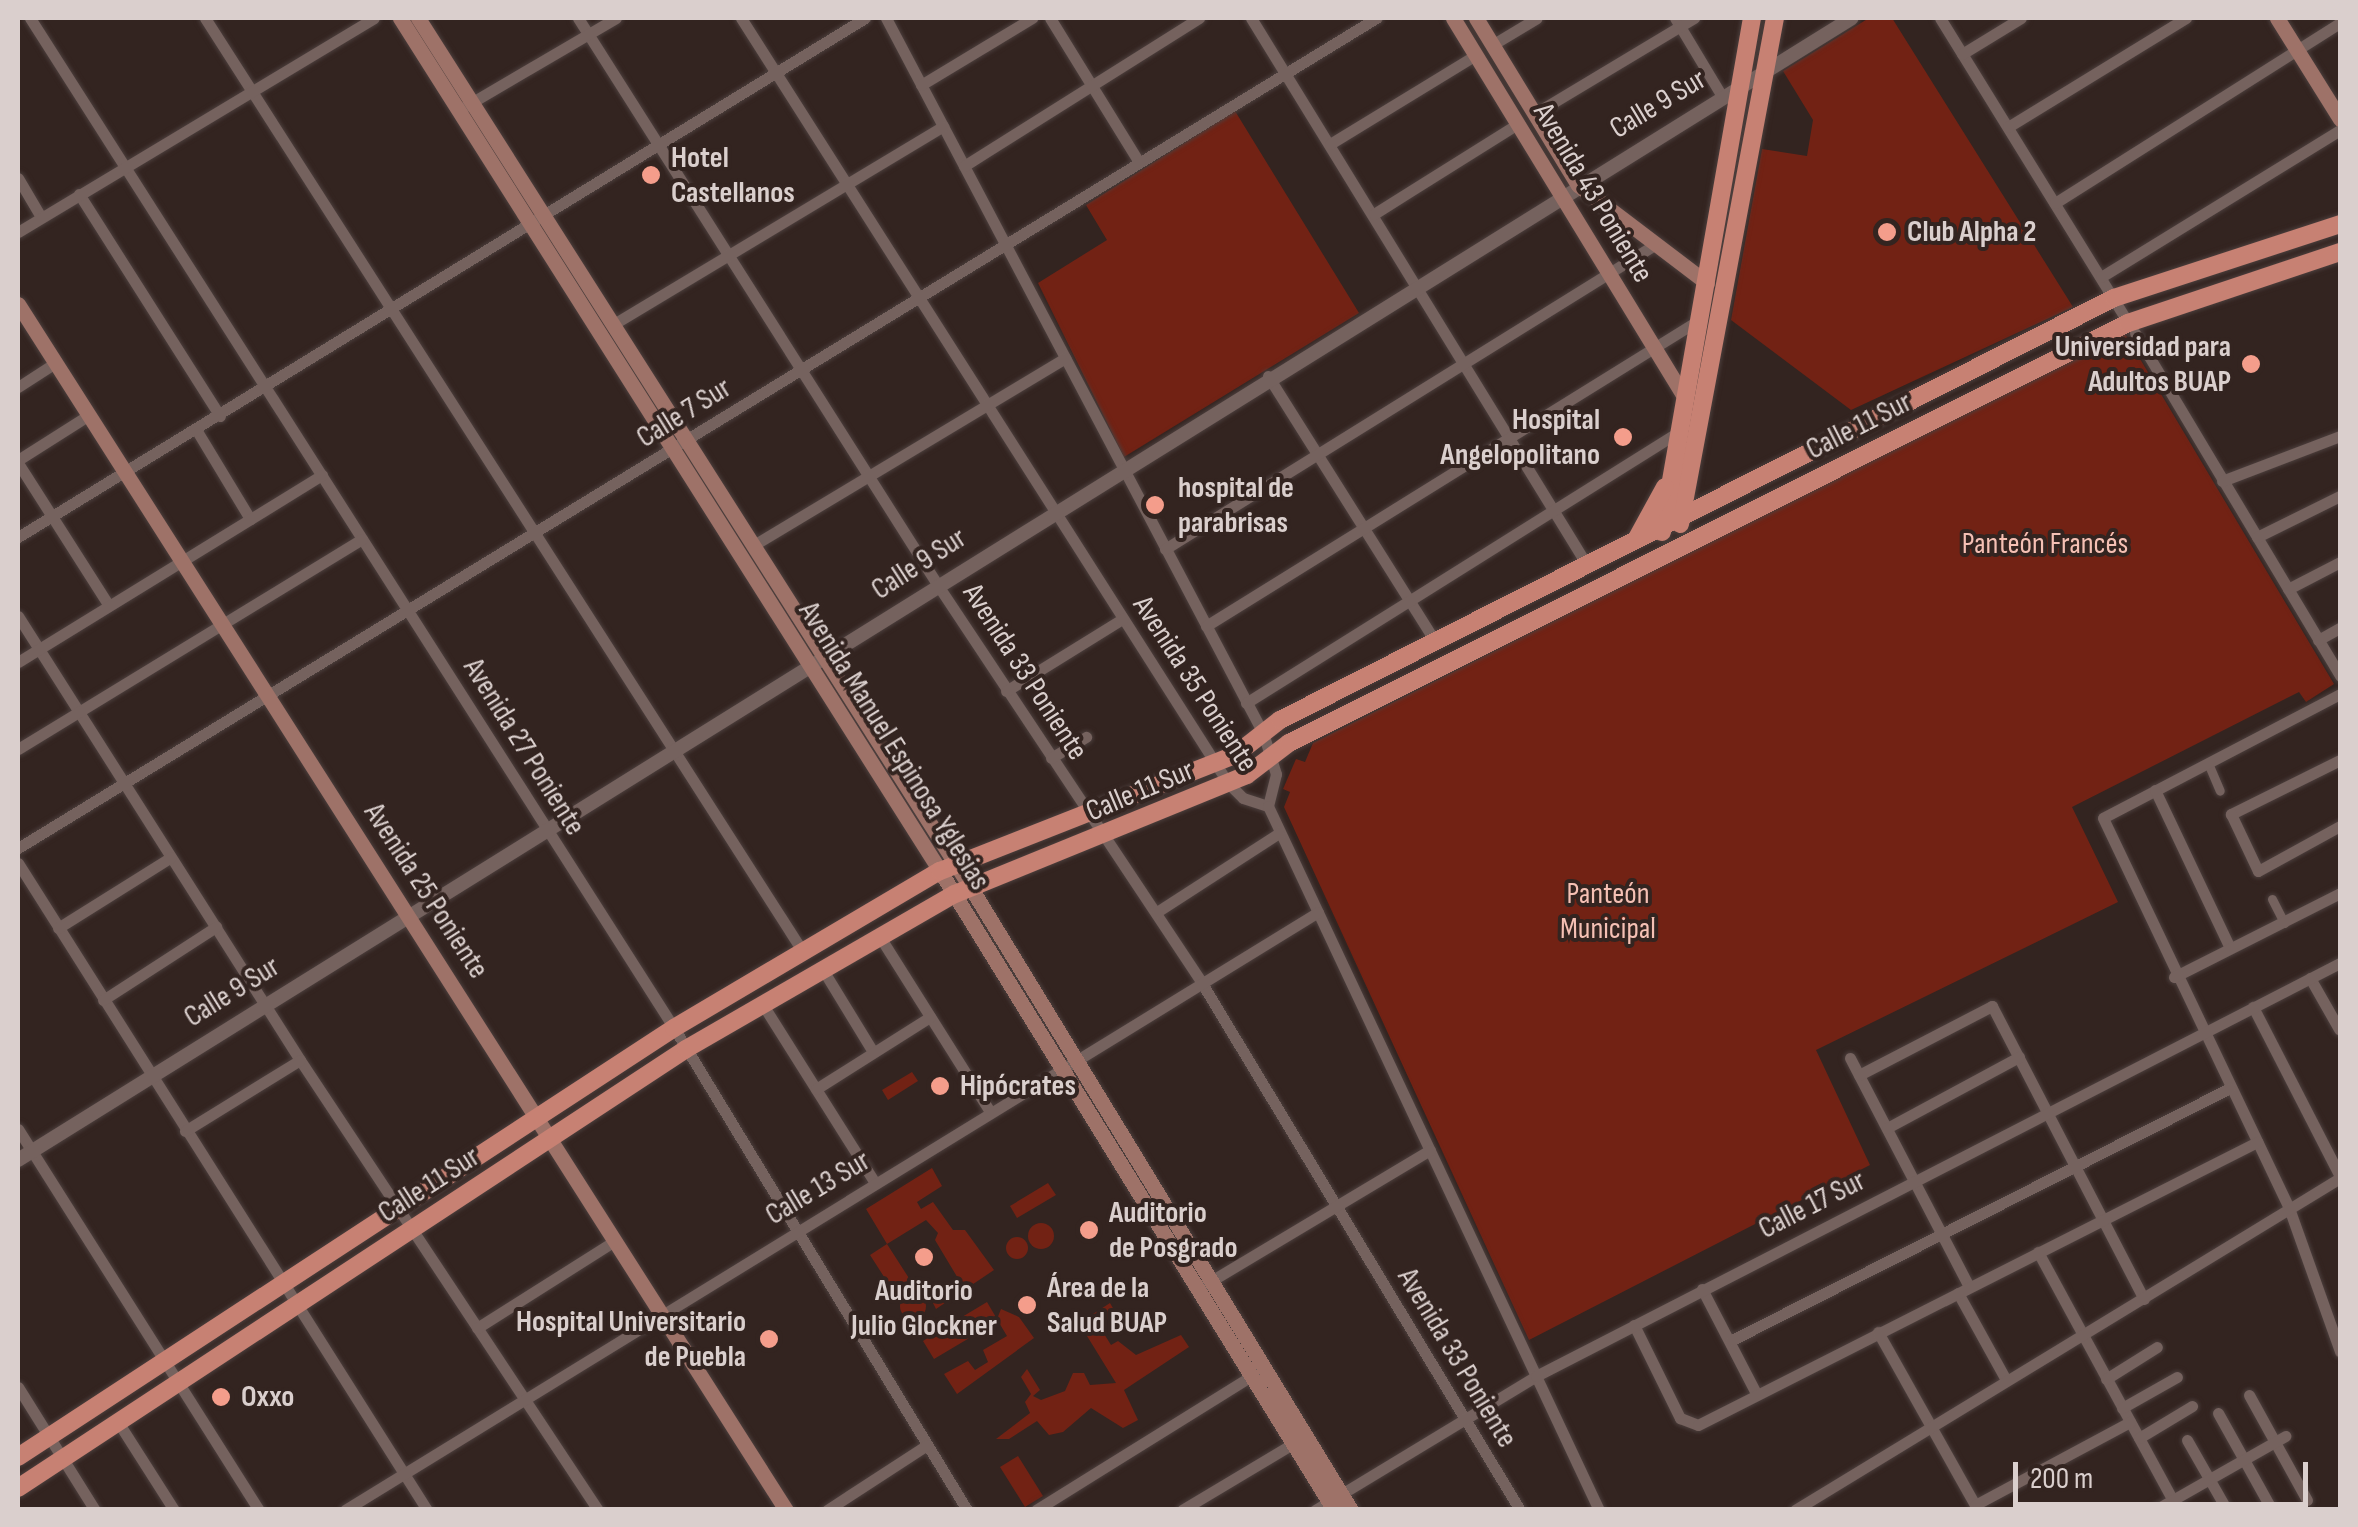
<!DOCTYPE html>
<html>
<head>
<meta charset="utf-8">
<style>
  body { margin:0 }
  #map { position:relative; width:2358px; height:1527px; overflow:hidden; background:#332420; font-family:"Sofia Sans Condensed",sans-serif }
  div>[style] { position:absolute }
  [style*='--x'] { left:calc(var(--x)*1px); top:calc(var(--y)*1px); width:calc(var(--w)*1px); rotate:calc(var(--a)*1deg) }
  .green>* { inset:0; background:#722214 }
  .round { border-radius:50% }
  .roads { filter:drop-shadow(0 0 2px #4c3f3d) drop-shadow(0 0 2px #4c3f3d) }
  .pedestrian>* { height:9px; margin:-4.5px; padding:0 4.5px; transform-origin:4.5px; border-radius:4.5px; background:#75625e }
  .minor>* { height:11px; margin:-5.5px; padding:0 5.5px; transform-origin:5.5px; border-radius:5.5px; background:#75625e }
  .tertiary>* { height:14px; margin:-7px; padding:0 7px; transform-origin:7px; border-radius:7px; background:#75625e }
  .secondary>* { height:15px; margin:-7.5px; padding:0 7.5px; transform-origin:7.5px; border-radius:7.5px; background:#9e7268 }
  .primary>* { height:18px; margin:-9px; padding:0 9px; transform-origin:9px; border-radius:9px; background:#c78173 }
  .dots>* { width:28px; height:28px; translate:-50% -50%; box-sizing:border-box; border:5px solid #332420; border-radius:50% }
  span { translate:-50% -50%; white-space:nowrap; text-align:center; line-height:1.15; -webkit-text-stroke:8px #332420; paint-order:stroke }
  .street-label { font-size:30px; color:#dacfcd }
  .poi-label { font-size:30px; color:#dacfcd; font-weight:700 }
  .left { translate:0 -50%; text-align:left }
  .right { translate:-100% -50%; text-align:right }
  .park-label { font-size:30px; color:#f5c0b4 }
  .frame { position:absolute; inset:0; border:20px solid #dacfcd; pointer-events:none }
  .scale { position:absolute; left:2013px; top:1462px; width:295px; height:45px; box-sizing:border-box; border:5px solid #dacfcd; border-top:0; padding-left:12px; font-size:30px; line-height:35px; white-space:nowrap; color:#dacfcd; -webkit-text-stroke:8px #332420; paint-order:stroke }
</style>
</head>
<body>
<div id="map">
  <div class="green">
    <div style="clip-path:polygon(1869px 18px,1892px 18px,2073px 307px,1851px 410px,1731px 320px,1762px 149px,1807px 156px,1813px 120px,1783px 71px)"></div>
    <div style="clip-path:polygon(1235px 111px,1359px 313px,1124px 457px,1038px 283px,1107px 240px,1086px 205px)"></div>
    <div style="clip-path:polygon(2124px 332px,2334px 684px,2306px 702px,2299px 692px,2072px 807px,2118px 902px,1816px 1050px,1870px 1165px,1529px 1340px,1284px 807px,1290px 792px,1283px 789px,1296px 759px,1305px 762px,1313px 743px)"></div>
    <div style="clip-path:polygon(912px 1072px,918px 1081px,888px 1100px,882px 1090px)"></div>
    <div style="clip-path:polygon(932px 1168px,942px 1186px,917px 1202px,921px 1209px,933px 1202px,953px 1230px,965px 1230px,994px 1270px,936px 1309px,931px 1299px,962px 1285px,935px 1240px,938px 1233px,926px 1220px,887px 1244px,914px 1286px,897px 1297px,870px 1255px,887px 1244px,866px 1209px)"></div>
    <div style="clip-path:polygon(1048px 1183px,1056px 1195px,1017px 1218px,1010px 1206px)"></div>
    <div class="round" style="left:1028px;top:1223px;width:26px;height:26px"></div>
    <div class="round" style="left:1006px;top:1237px;width:22px;height:22px"></div>
    <div class="round" style="left:900px;top:1293px;width:26px;height:26px"></div>
    <div style="clip-path:polygon(987px 1302px,997px 1319px,1001px 1309px,1019px 1317px,1034px 1338px,957px 1394px,944px 1374px,968px 1361px,975px 1370px,988px 1362px,983px 1350px,1007px 1336px,998px 1321px,934px 1359px,923px 1341px,947px 1325px,955px 1337px,967px 1328px,962px 1317px)"></div>
    <div style="clip-path:polygon(1110px 1303px,1114px 1310px,1101px 1329px,1111px 1345px,1118px 1341px,1136px 1355px,1181px 1335px,1189px 1347px,1124px 1390px,1138px 1420px,1123px 1428px,1091px 1408px,1063px 1432px,1049px 1435px,1037px 1421px,1009px 1439px,996px 1439px,1030px 1413px,1025px 1402px,1031px 1394px,1021px 1377px,1027px 1369px,1040px 1390px,1033px 1396px,1041px 1400px,1065px 1391px,1073px 1373px,1084px 1373px,1090px 1385px,1116px 1383px,1079px 1323px)"></div>
    <div style="clip-path:polygon(1018px 1456px,1043px 1496px,1025px 1507px,1000px 1467px)"></div>
  </div>
  <div class="roads">
    <div class="pedestrian">
      <div style="--x:2208;--y:763;--w:30;--a:67"></div>
      <div style="--x:2272;--y:899;--w:27;--a:63"></div>
    </div>
    <div class="minor">
      <div style="--x:30;--y:18;--w:1204;--a:57.48"></div>
      <div style="--x:677;--y:1033;--w:558;--a:58.7"></div>
      <div style="--x:205;--y:18;--w:1109;--a:57.37"></div>
      <div style="--x:578;--y:18;--w:670;--a:57.61"></div>
      <div style="--x:937;--y:584;--w:481;--a:56.4"></div>
      <div style="--x:1203;--y:985;--w:613;--a:58.88"></div>
      <div style="--x:741;--y:18;--w:907;--a:57.52"></div>
      <div style="--x:1228;--y:783;--w:21;--a:45"></div>
      <div style="--x:1243;--y:798;--w:26;--a:18"></div>
      <div style="--x:886;--y:18;--w:808;--a:62.2"></div>
      <div style="--x:1263;--y:733;--w:43;--a:72.4"></div>
      <div style="--x:1276;--y:774;--w:33;--a:104"></div>
      <div style="--x:1050;--y:18;--w:169;--a:58.3"></div>
      <div style="--x:1251;--y:18;--w:642;--a:58.44"></div>
      <div style="--x:1675;--y:18;--w:93;--a:59"></div>
      <div style="--x:1940;--y:18;--w:360;--a:58.3"></div>
      <div style="--x:1492;--y:45;--w:52;--a:-31"></div>
      <div style="--x:1962;--y:54;--w:69;--a:-31.4"></div>
      <div style="--x:921;--y:85;--w:130;--a:-31.1"></div>
      <div style="--x:459;--y:110;--w:182;--a:-30.4"></div>
      <div style="--x:1534;--y:114;--w:187;--a:-31"></div>
      <div style="--x:2008;--y:127;--w:209;--a:-31.5"></div>
      <div style="--x:1330;--y:144;--w:171;--a:-31.4"></div>
      <div style="--x:964;--y:166;--w:278;--a:-32.2"></div>
      <div style="--x:18;--y:178;--w:45;--a:59.5"></div>
      <div style="--x:79;--y:194;--w:263;--a:57.6"></div>
      <div style="--x:2055;--y:203;--w:337;--a:-32.3"></div>
      <div style="--x:1374;--y:214;--w:171;--a:-32.1"></div>
      <div style="--x:18;--y:232;--w:415;--a:-31"></div>
      <div style="--x:2101;--y:277;--w:281;--a:-31.6"></div>
      <div style="--x:614;--y:324;--w:384;--a:-31"></div>
      <div style="--x:2135;--y:333;--w:400;--a:59.1"></div>
      <div style="--x:1268;--y:376;--w:313;--a:57.8"></div>
      <div style="--x:18;--y:387;--w:44;--a:-33"></div>
      <div style="--x:197;--y:431;--w:103;--a:58.9"></div>
      <div style="--x:18;--y:460;--w:84;--a:-32.4"></div>
      <div style="--x:18;--y:463;--w:169;--a:57.5"></div>
      <div style="--x:2222;--y:481;--w:126;--a:-20.9"></div>
      <div style="--x:18;--y:537;--w:993;--a:-31.5"></div>
      <div style="--x:2257;--y:537;--w:93;--a:-26.3"></div>
      <div style="--x:754;--y:545;--w:363;--a:-31"></div>
      <div style="--x:1165;--y:549;--w:578;--a:-31.85"></div>
      <div style="--x:2288;--y:589;--w:59;--a:-27.4"></div>
      <div style="--x:18;--y:616;--w:526;--a:57.58"></div>
      <div style="--x:300;--y:1060;--w:540;--a:56.49"></div>
      <div style="--x:1206;--y:626;--w:580;--a:-31.83"></div>
      <div style="--x:2318;--y:640;--w:25;--a:-29"></div>
      <div style="--x:18;--y:662;--w:357;--a:-31.6"></div>
      <div style="--x:1006;--y:691;--w:137;--a:-31.8"></div>
      <div style="--x:2340;--y:694;--w:267;--a:152.4"></div>
      <div style="--x:2103;--y:818;--w:432;--a:64.5"></div>
      <div style="--x:2289;--y:1208;--w:152;--a:70.4"></div>
      <div style="--x:1246;--y:703;--w:512;--a:-32.08"></div>
      <div style="--x:18;--y:749;--w:403;--a:-31.4"></div>
      <div style="--x:1051;--y:758;--w:41;--a:-31"></div>
      <div style="--x:2340;--y:760;--w:122;--a:153.6"></div>
      <div style="--x:2231;--y:814;--w:63;--a:64.7"></div>
      <div style="--x:2258;--y:871;--w:94;--a:-28.8"></div>
      <div style="--x:2155;--y:790;--w:175;--a:64.6"></div>
      <div style="--x:1268;--y:806;--w:778;--a:64.82"></div>
      <div style="--x:18;--y:848;--w:1592;--a:-31.43"></div>
      <div style="--x:18;--y:863;--w:765;--a:57.7"></div>
      <div style="--x:1157;--y:912;--w:145;--a:-32.9"></div>
      <div style="--x:58;--y:928;--w:133;--a:-32.1"></div>
      <div style="--x:880;--y:937;--w:207;--a:57.8"></div>
      <div style="--x:823;--y:970;--w:96;--a:58.6"></div>
      <div style="--x:2174;--y:977;--w:186;--a:-26.8"></div>
      <div style="--x:2310;--y:978;--w:59;--a:60.4"></div>
      <div style="--x:103;--y:1000;--w:135;--a:-32.9"></div>
      <div style="--x:763;--y:1005;--w:210;--a:57.8"></div>
      <div style="--x:2253;--y:1007;--w:190;--a:62.8"></div>
      <div style="--x:1850;--y:1058;--w:258;--a:62.5"></div>
      <div style="--x:1859;--y:1075;--w:150;--a:-27.4"></div>
      <div style="--x:1992;--y:1006;--w:330;--a:62.6"></div>
      <div style="--x:816;--y:1089;--w:135;--a:-32.3"></div>
      <div style="--x:1887;--y:1128;--w:150;--a:-28.3"></div>
      <div style="--x:18;--y:1129;--w:451;--a:57.7"></div>
      <div style="--x:185;--y:1131;--w:135;--a:-31.7"></div>
      <div style="--x:2038;--y:1252;--w:294;--a:61.5"></div>
      <div style="--x:1206;--y:1284;--w:261;--a:-30.9"></div>
      <div style="--x:1702;--y:1289;--w:119;--a:62.6"></div>
      <div style="--x:1958;--y:1293;--w:99;--a:61.1"></div>
      <div style="--x:1634;--y:1325;--w:104;--a:63.7"></div>
      <div style="--x:1680;--y:1418;--w:19;--a:21"></div>
      <div style="--x:1698;--y:1425;--w:627;--a:-26.85"></div>
      <div style="--x:477;--y:1328;--w:161;--a:-32.3"></div>
      <div style="--x:1878;--y:1332;--w:204;--a:60.7"></div>
      <div style="--x:1730;--y:1341;--w:560;--a:-26.84"></div>
      <div style="--x:2106;--y:1379;--w:60;--a:-32.1"></div>
      <div style="--x:18;--y:1387;--w:145;--a:58"></div>
      <div style="--x:2249;--y:1395;--w:120;--a:61.1"></div>
      <div style="--x:2122;--y:1408;--w:63;--a:-29.4"></div>
      <div style="--x:2218;--y:1413;--w:111;--a:60.9"></div>
      <div style="--x:118;--y:1422;--w:104;--a:57.5"></div>
      <div style="--x:2139;--y:1438;--w:62;--a:-31.1"></div>
      <div style="--x:2187;--y:1440;--w:81;--a:60.3"></div>
      <div style="--x:1975;--y:1505;--w:176;--a:-28.2"></div>
      <div style="--x:345;--y:1510;--w:1142;--a:-31.57"></div>
      <div style="--x:827;--y:1510;--w:119;--a:-33"></div>
      <div style="--x:1036;--y:1510;--w:261;--a:-31.9"></div>
      <div style="--x:1182;--y:1510;--w:136;--a:-30.9"></div>
      <div style="--x:1315;--y:1510;--w:258;--a:-31.2"></div>
      <div style="--x:1536;--y:1376;--w:904;--a:-27.19"></div>
      <div style="--x:1795;--y:1510;--w:638;--a:-31.35"></div>
      <div style="--x:2155;--y:1510;--w:150;--a:-29.6"></div>
    </div>
    <div class="tertiary">
      <div style="--x:18;--y:1160;--w:2160;--a:-31.91"></div>
    </div>
    <div class="secondary">
      <div style="--x:400;--y:18;--w:1010;--a:57.66"></div>
      <div style="--x:940;--y:871;--w:751;--a:58.34"></div>
      <div style="--x:418;--y:18;--w:1031;--a:57.56"></div>
      <div style="--x:971;--y:888;--w:729;--a:58.58"></div>
      <div style="--x:1453;--y:18;--w:445;--a:58.6"></div>
      <div style="--x:1476;--y:18;--w:196;--a:58.6"></div>
      <div style="--x:1578;--y:185;--w:162;--a:37.2"></div>
      <div style="--x:2277;--y:18;--w:119;--a:58"></div>
      <div style="--x:18;--y:304;--w:1430;--a:57.51"></div>
    </div>
    <div class="primary">
      <div style="--x:1680;--y:524;--w:515;--a:-79.37"></div>
      <div style="--x:1662;--y:532;--w:522;--a:-80.07"></div>
      <div style="--x:1637;--y:538;--w:58;--a:-61.2"></div>
      <div style="--x:18;--y:1457;--w:784;--a:-33.18"></div>
      <div style="--x:674;--y:1028;--w:309;--a:-30.6"></div>
      <div style="--x:940;--y:871;--w:317;--a:-21.5"></div>
      <div style="--x:1235;--y:755;--w:57;--a:-37.9"></div>
      <div style="--x:1280;--y:720;--w:935;--a:-26.84"></div>
      <div style="--x:2114;--y:298;--w:238;--a:-18.1"></div>
      <div style="--x:18;--y:1488;--w:799;--a:-33.31"></div>
      <div style="--x:686;--y:1049;--w:310;--a:-30"></div>
      <div style="--x:955;--y:894;--w:315;--a:-22.2"></div>
      <div style="--x:1247;--y:775;--w:53;--a:-37.3"></div>
      <div style="--x:1289;--y:743;--w:938;--a:-26.59"></div>
      <div style="--x:2128;--y:323;--w:224;--a:-18.5"></div>
    </div>
  </div>
  <div class="dots">
    <div style="left:651px;top:175px;background:#f49d8b"></div>
    <div style="left:1887px;top:232px;background:#f49d8b"></div>
    <div style="left:2251px;top:364px;background:#f49d8b"></div>
    <div style="left:1623px;top:437px;background:#f49d8b"></div>
    <div style="left:1155px;top:505px;background:#f49d8b"></div>
    <div style="left:940px;top:1086px;background:#f49d8b"></div>
    <div style="left:1089px;top:1230px;background:#f49d8b"></div>
    <div style="left:924px;top:1257px;background:#f49d8b"></div>
    <div style="left:1027px;top:1305px;background:#f49d8b"></div>
    <div style="left:769px;top:1339px;background:#f49d8b"></div>
    <div style="left:221px;top:1397px;background:#f49d8b"></div>
  </div>
  <div class="street-label">
    <span style="left:1658px;top:104px;rotate:-31deg">Calle 9 Sur</span>
    <span style="left:1593px;top:193px;rotate:59deg">Avenida 43 Poniente</span>
    <span style="left:684px;top:413px;rotate:-32deg">Calle 7 Sur</span>
    <span style="left:1859px;top:426px;rotate:-27deg">Calle 11 Sur</span>
    <span style="left:919px;top:564px;rotate:-33deg">Calle 9 Sur</span>
    <span style="left:1025px;top:672px;rotate:57deg">Avenida 33 Poniente</span>
    <span style="left:1195px;top:684px;rotate:57deg">Avenida 35 Poniente</span>
    <span style="left:894px;top:746px;rotate:58deg">Avenida Manuel Espinosa Yglesias</span>
    <span style="left:524px;top:747px;rotate:58deg">Avenida 27 Poniente</span>
    <span style="left:1140px;top:791px;rotate:-23deg">Calle 11 Sur</span>
    <span style="left:426px;top:891px;rotate:57deg">Avenida 25 Poniente</span>
    <span style="left:232px;top:992px;rotate:-32deg">Calle 9 Sur</span>
    <span style="left:429px;top:1185px;rotate:-33deg">Calle 11 Sur</span>
    <span style="left:818px;top:1188px;rotate:-31deg">Calle 13 Sur</span>
    <span style="left:1812px;top:1205px;rotate:-27deg">Calle 17 Sur</span>
    <span style="left:1457px;top:1358px;rotate:59deg">Avenida 33 Poniente</span>
  </div>
  <div class="poi-label">
    <span class="left" style="left:671px;top:175px">Hotel<br>Castellanos</span>
    <span class="left" style="left:1907px;top:232px">Club Alpha 2</span>
    <span class="right" style="left:2231px;top:364px">Universidad para<br>Adultos BUAP</span>
    <span class="right" style="left:1600px;top:437px">Hospital<br>Angelopolitano</span>
    <span class="left" style="left:1178px;top:505px">hospital de<br>parabrisas</span>
    <span class="left" style="left:960px;top:1086px">Hipócrates</span>
    <span class="left" style="left:1109px;top:1230px">Auditorio<br>de Posgrado</span>
    <span class="left" style="left:1047px;top:1305px">Área de la<br>Salud BUAP</span>
    <span style="left:924px;top:1308px">Auditorio<br>Julio Glockner</span>
    <span class="right" style="left:746px;top:1339px">Hospital Universitario<br>de Puebla</span>
    <span class="left" style="left:241px;top:1397px">Oxxo</span>
  </div>
  <div class="park-label">
    <span style="left:2045px;top:544px">Panteón Francés</span>
    <span style="left:1608px;top:911px">Panteón<br>Municipal</span>
  </div>
  <div class="frame"></div>
  <div class="scale">200 m</div>
</div>
</body>
</html>
